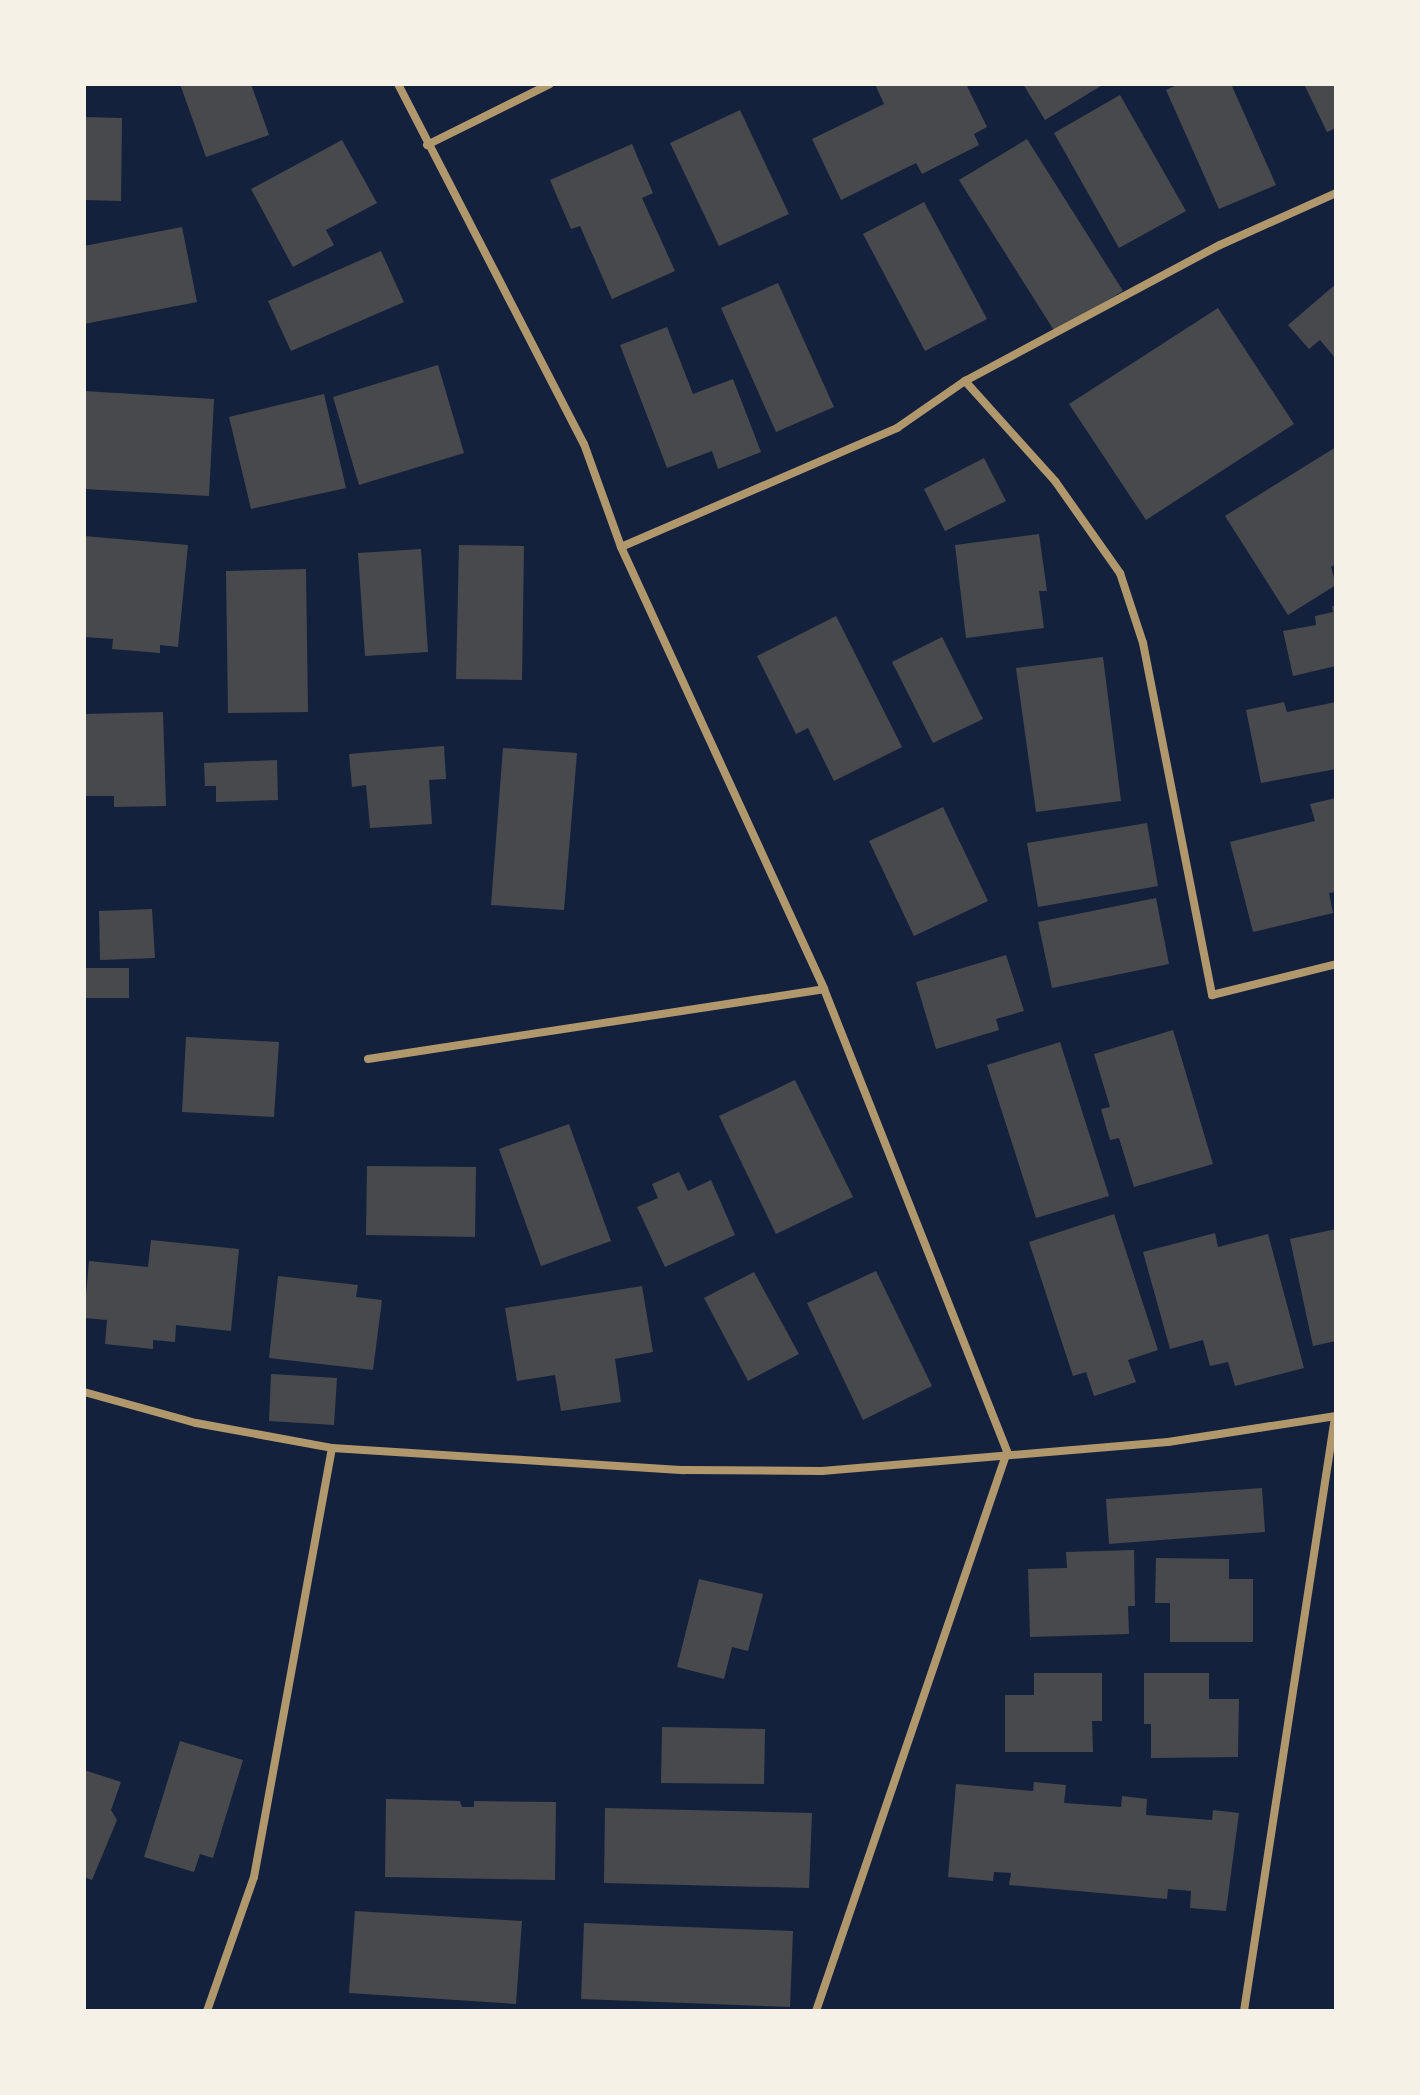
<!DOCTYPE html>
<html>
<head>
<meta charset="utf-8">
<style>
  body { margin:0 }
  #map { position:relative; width:1420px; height:2095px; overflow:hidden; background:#14213d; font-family:"DM Sans",sans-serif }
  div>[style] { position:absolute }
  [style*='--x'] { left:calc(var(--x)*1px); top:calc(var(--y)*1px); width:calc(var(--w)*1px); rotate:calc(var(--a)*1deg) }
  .building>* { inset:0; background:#48494c }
  .minor>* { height:8px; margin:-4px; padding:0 4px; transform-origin:4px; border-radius:4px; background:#b1986c }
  span { translate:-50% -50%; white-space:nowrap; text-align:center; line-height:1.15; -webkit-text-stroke:6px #f6f1e7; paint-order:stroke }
  .frame { position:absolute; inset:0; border:86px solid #f6f1e7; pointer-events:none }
</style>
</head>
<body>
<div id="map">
  <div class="building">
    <div style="clip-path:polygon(180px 84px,251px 84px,269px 135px,206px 157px)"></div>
    <div style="clip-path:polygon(875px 84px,966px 84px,987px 127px,974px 134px,979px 145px,922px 174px,916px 163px,841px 200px,812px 139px,884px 104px)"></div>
    <div style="clip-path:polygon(1023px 84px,1104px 84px,1045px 120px)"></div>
    <div style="clip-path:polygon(1179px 84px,1231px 84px,1276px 185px,1219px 209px,1166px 90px)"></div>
    <div style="clip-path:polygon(1304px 84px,1336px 84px,1336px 128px,1327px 132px)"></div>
    <div style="clip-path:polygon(1120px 95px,1186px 211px,1119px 248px,1054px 133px)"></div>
    <div style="clip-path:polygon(740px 110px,789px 214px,719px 246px,670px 143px)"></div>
    <div style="clip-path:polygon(84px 117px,122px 118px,121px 201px,84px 200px)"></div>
    <div style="clip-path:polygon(1027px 139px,1123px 291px,1055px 332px,959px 180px)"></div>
    <div style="clip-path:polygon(342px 140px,377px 203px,326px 230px,334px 245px,293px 267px,251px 189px)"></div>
    <div style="clip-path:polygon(632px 144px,653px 193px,642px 198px,675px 271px,612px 299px,580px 226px,571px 229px,550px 180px)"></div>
    <div style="clip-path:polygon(924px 202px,987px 319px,925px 351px,863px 234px)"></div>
    <div style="clip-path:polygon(182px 227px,197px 302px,84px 324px,84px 246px)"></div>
    <div style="clip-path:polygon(381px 251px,404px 302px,291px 351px,268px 301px)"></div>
    <div style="clip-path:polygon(778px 283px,834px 407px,776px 432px,721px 308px)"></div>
    <div style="clip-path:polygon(1336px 284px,1336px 359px,1320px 340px,1309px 349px,1288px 325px)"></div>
    <div style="clip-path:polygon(1218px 308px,1294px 424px,1146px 520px,1069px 404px)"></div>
    <div style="clip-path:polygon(667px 327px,693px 394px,733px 379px,761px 452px,718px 469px,712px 451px,667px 468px,620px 345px)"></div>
    <div style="clip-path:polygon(438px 365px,464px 453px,359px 485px,333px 397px)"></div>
    <div style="clip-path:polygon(84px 391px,214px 399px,209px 496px,84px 489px)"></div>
    <div style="clip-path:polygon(324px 394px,346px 488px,251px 509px,229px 417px)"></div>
    <div style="clip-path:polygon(1336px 447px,1336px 564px,1331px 567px,1336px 585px,1288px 615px,1225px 516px)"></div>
    <div style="clip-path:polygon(984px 458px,1006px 501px,945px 531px,924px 489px)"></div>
    <div style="clip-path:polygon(1039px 534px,1047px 591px,1039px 591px,1044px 628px,966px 638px,955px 545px)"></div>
    <div style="clip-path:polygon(84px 536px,188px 545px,178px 647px,160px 645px,160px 653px,112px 649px,113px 639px,84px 637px)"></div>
    <div style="clip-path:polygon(459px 545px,524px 546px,522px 680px,456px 679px)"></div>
    <div style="clip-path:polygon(421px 549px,428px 652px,365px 656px,358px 553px)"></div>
    <div style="clip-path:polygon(306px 569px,308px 712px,228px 713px,226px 571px)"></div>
    <div style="clip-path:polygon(1332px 606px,1336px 606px,1336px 666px,1293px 676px,1283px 631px,1316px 625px,1315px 616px,1333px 612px)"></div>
    <div style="clip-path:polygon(836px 616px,902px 747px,834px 781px,808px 728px,796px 734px,757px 656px)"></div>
    <div style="clip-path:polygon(942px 637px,983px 719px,933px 743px,892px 662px)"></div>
    <div style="clip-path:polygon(1103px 657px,1121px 801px,1036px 812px,1016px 668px)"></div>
    <div style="clip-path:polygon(1284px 702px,1287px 712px,1336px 702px,1336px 769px,1261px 783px,1246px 710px)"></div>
    <div style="clip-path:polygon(163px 712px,166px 806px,114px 807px,114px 796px,84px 796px,84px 714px)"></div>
    <div style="clip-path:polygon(444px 746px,446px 779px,429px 780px,432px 824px,370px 828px,366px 785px,352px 787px,349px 754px)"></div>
    <div style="clip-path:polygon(503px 748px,577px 753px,564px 910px,491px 905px)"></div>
    <div style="clip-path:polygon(277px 760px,278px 800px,216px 802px,216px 786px,205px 786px,204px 763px)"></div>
    <div style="clip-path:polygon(1336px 798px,1336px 892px,1329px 893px,1333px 913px,1253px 932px,1230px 842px,1315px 821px,1310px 804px)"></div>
    <div style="clip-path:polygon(943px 807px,988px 901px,914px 936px,869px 841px)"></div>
    <div style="clip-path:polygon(1147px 823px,1158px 886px,1038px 907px,1027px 843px)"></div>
    <div style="clip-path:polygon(1156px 898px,1169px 964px,1052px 988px,1038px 922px)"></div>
    <div style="clip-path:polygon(152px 909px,155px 958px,100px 960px,99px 911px)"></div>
    <div style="clip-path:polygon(1006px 955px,1024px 1011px,996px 1019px,999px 1030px,936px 1049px,916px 982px)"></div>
    <div style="clip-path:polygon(84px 968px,129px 968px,129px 998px,84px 998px)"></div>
    <div style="clip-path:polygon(1173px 1030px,1213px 1164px,1134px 1187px,1119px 1138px,1110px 1140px,1101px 1109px,1110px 1107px,1094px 1054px)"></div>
    <div style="clip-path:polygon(186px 1037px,279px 1042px,274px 1117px,182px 1112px)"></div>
    <div style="clip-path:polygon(1060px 1042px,1109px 1196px,1036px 1218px,987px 1065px)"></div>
    <div style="clip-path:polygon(795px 1080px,853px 1197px,776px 1234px,719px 1116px)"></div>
    <div style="clip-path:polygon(569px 1124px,611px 1241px,541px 1266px,499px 1149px)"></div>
    <div style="clip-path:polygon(367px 1166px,476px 1167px,475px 1237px,366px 1235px)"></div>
    <div style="clip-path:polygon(679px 1172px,688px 1191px,711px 1180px,735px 1235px,665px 1267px,637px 1207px,658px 1198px,652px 1184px)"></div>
    <div style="clip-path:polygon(1114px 1214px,1158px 1350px,1128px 1360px,1136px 1382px,1094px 1396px,1086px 1372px,1073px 1376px,1029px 1242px)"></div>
    <div style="clip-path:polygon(1336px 1229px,1336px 1341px,1313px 1346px,1290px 1239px)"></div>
    <div style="clip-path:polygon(1215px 1233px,1218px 1247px,1268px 1234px,1304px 1368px,1235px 1386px,1228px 1362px,1210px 1366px,1203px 1340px,1170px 1349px,1143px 1252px)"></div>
    <div style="clip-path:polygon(151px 1240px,239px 1249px,231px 1331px,176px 1325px,175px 1342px,153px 1340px,153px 1349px,105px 1344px,107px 1320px,84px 1318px,89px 1261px,148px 1267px)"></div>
    <div style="clip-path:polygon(876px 1271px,932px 1386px,863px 1420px,807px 1303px)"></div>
    <div style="clip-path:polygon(754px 1272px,799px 1354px,748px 1381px,704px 1298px)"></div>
    <div style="clip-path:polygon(278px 1276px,358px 1285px,356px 1297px,382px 1300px,373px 1370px,269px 1358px)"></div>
    <div style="clip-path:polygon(642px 1286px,653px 1352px,615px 1359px,621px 1402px,561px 1411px,555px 1375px,517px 1381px,505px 1308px)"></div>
    <div style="clip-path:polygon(271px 1374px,337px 1378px,334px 1425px,269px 1421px)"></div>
    <div style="clip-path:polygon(1262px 1488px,1265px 1532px,1109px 1544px,1106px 1499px)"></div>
    <div style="clip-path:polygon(1134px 1550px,1135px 1606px,1128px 1606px,1129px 1634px,1030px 1637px,1028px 1569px,1067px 1568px,1066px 1552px)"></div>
    <div style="clip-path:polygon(1156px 1558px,1229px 1559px,1229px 1579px,1253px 1579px,1253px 1642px,1170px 1642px,1170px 1603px,1155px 1603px)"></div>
    <div style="clip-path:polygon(699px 1579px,763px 1594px,748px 1651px,732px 1647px,724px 1679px,677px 1667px)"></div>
    <div style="clip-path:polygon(1034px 1673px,1102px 1673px,1102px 1721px,1092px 1721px,1093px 1752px,1005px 1752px,1005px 1695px,1034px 1695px)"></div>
    <div style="clip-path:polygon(1144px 1673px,1209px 1673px,1209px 1699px,1239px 1699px,1238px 1757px,1151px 1758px,1151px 1724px,1144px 1724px)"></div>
    <div style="clip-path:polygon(662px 1727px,765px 1729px,764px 1784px,661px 1783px)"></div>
    <div style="clip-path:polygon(180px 1741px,243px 1760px,213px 1858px,200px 1854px,194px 1872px,144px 1857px)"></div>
    <div style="clip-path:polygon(84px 1770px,121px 1782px,111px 1810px,117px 1820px,92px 1880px,84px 1877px)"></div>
    <div style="clip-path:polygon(1034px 1782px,1066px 1785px,1064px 1803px,1121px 1807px,1122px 1796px,1147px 1799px,1146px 1815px,1212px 1820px,1213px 1810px,1239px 1813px,1226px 1911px,1190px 1908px,1191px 1891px,1168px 1889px,1167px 1899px,1009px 1885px,1011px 1873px,994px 1872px,993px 1881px,948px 1877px,956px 1784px,1033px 1791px)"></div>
    <div style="clip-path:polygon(386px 1799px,460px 1801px,462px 1807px,474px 1807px,474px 1801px,556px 1802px,555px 1880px,385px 1877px)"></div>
    <div style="clip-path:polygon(605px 1808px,812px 1813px,809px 1888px,604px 1883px)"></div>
    <div style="clip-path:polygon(355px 1911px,522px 1921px,516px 2004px,349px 1993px)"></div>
    <div style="clip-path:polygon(584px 1923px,793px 1931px,790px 2007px,581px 1999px)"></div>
  </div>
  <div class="minor">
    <div style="--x:398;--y:84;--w:405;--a:62.7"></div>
    <div style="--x:584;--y:444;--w:109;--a:70.2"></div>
    <div style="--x:621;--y:547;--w:486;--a:65.3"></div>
    <div style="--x:824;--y:989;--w:498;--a:68.4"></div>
    <div style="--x:1007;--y:1452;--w:591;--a:108.86"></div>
    <div style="--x:427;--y:145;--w:137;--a:-26.4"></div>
    <div style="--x:965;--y:381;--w:135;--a:48"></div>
    <div style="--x:1055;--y:481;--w:113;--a:54.8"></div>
    <div style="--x:1120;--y:573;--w:74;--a:71.8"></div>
    <div style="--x:1143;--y:643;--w:359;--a:78.9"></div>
    <div style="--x:1212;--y:995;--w:128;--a:-14"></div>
    <div style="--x:621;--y:547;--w:301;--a:-23.3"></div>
    <div style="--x:897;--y:428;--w:83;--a:-34.7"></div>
    <div style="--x:965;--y:381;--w:289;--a:-28.1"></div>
    <div style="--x:1220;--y:245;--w:127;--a:-24.1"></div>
    <div style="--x:368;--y:1059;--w:461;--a:-8.7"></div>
    <div style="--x:84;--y:1392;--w:116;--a:15.5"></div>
    <div style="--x:196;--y:1423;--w:138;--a:10.4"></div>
    <div style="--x:332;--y:1448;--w:353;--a:3.6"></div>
    <div style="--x:684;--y:1470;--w:138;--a:0.4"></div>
    <div style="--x:822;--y:1471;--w:347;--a:-4.8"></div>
    <div style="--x:1168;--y:1442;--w:170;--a:-8.8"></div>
    <div style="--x:207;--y:2011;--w:142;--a:-70.7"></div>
    <div style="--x:254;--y:1877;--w:436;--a:-79.7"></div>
    <div style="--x:1244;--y:2011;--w:601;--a:-81.29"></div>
  </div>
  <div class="frame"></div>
</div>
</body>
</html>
